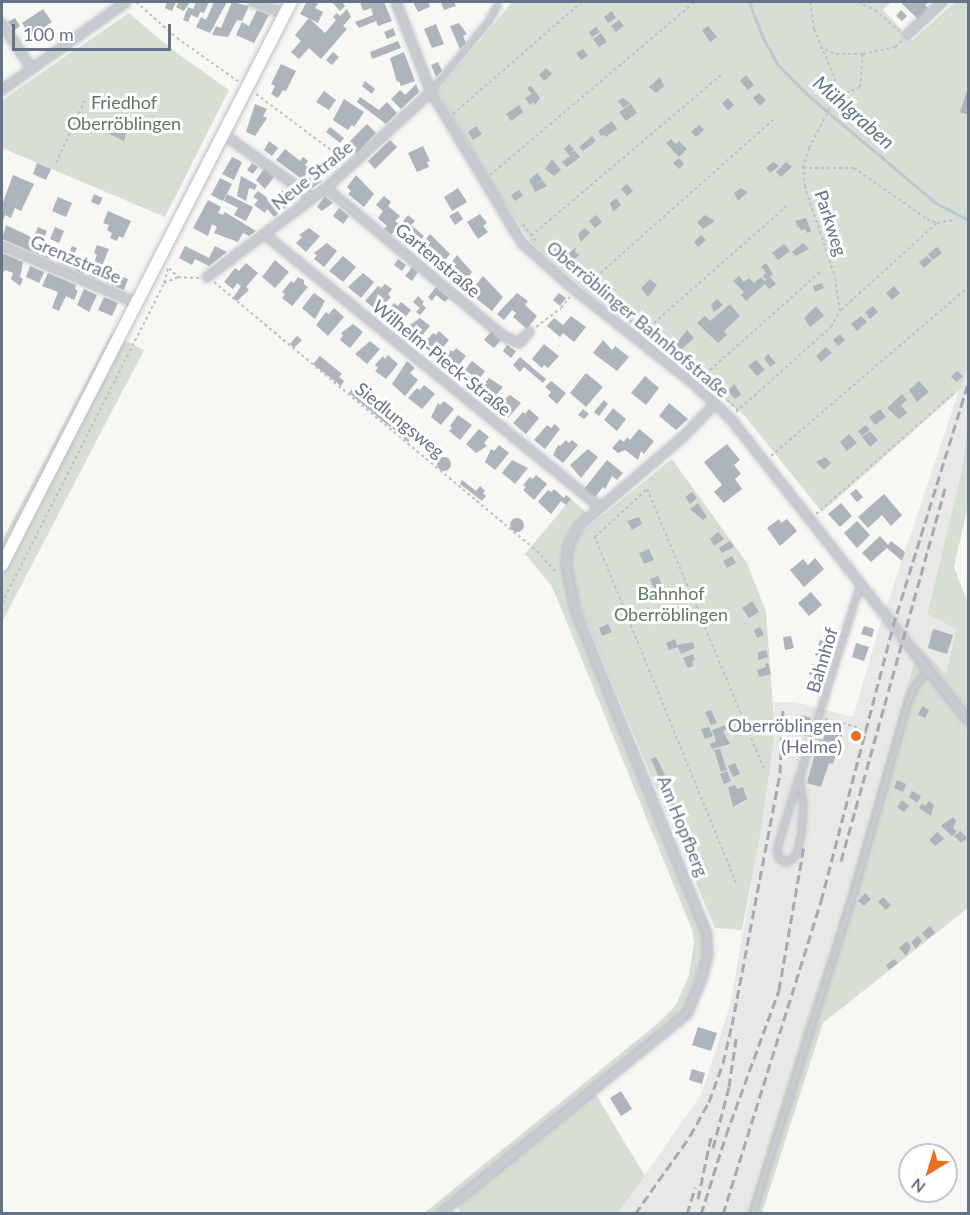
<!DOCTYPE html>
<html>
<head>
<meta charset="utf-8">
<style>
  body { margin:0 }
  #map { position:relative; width:970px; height:1215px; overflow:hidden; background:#f7f7f4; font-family:Lato,sans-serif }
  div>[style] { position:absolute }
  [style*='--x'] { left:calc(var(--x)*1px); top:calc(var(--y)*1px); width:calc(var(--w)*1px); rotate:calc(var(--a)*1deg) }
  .built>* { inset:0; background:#e8e8e7 }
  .green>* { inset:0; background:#d7dfd5 }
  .stream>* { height:3px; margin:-1.5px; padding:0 1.5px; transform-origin:1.5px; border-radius:1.5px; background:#bfc8ce }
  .building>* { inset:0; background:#adb4bb }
  .round { border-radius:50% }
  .path>* { height:2px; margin-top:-1px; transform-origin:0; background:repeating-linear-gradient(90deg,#bec0c3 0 3px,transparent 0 6px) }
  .roads { filter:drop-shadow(0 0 2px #b9bdc2) drop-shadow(0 0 2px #b9bdc2) }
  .service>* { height:4.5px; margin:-2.25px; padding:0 2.25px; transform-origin:2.25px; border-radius:2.25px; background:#c7cace }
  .minor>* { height:8px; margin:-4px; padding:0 4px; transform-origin:4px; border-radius:4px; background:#c7cace }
  .secondary>* { height:12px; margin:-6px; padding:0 6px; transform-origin:6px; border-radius:6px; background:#fff }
  .rail>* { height:3px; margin-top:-1.5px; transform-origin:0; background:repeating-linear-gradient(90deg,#a5aab1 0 9px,transparent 0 13.5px) }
  .dots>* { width:16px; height:16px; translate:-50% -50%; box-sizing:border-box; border:3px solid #fff; border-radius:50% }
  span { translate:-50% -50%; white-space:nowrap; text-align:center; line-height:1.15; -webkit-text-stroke:6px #fff; paint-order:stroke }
  .park-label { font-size:18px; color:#617860 }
  .street-label { font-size:18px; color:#657386 }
  .poi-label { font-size:18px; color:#657386 }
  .right { translate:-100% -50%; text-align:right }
  .water-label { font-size:20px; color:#617483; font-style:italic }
  .frame { position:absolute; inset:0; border:3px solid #657386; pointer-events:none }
  .north { position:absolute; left:898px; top:1143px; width:60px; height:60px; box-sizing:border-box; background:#fff; border:2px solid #c1c7cf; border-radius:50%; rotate:218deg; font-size:16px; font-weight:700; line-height:24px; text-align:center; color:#657386 }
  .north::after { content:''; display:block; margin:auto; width:21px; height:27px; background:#eb6d21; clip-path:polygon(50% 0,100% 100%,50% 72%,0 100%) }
  .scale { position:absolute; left:12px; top:24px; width:159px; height:27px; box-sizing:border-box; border:3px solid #657386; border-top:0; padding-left:8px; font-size:18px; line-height:21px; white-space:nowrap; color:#657386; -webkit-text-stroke:4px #fff; paint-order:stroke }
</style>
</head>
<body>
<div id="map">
  <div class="built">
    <div style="clip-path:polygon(968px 364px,968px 424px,962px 470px,927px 613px,956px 628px,946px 676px,919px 646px,832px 946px,806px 1020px,747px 1213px,618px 1214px,702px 1093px,730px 1005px,760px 837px,775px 734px,773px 702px,795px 702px,853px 717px,881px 622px)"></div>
  </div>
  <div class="green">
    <div style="clip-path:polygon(512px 2px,891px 2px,883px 10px,912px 41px,955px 2px,968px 2px,968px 364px,961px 389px,822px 512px,744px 415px,580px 285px,531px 242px,487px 177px,438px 91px)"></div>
    <div style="clip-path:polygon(129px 13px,174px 51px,229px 90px,165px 217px,2px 148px,2px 100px)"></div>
    <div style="clip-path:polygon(111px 334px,144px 350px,2px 622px,2px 541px)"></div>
    <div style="clip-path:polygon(968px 424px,968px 506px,954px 567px,968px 603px,968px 908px,823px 1023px,762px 1213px,747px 1214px,806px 1020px,832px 946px,919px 646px,946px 675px,956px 629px,927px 614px,962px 470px)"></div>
    <div style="clip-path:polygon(672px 459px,747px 563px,766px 612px,775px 734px,760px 837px,742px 930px,715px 928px,576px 596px,571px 572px,571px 552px,578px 535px)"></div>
    <div style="clip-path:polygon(571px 499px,588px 514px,568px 534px,564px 546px,564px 572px,703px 932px,705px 954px,685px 1011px,450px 1202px,433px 1213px,423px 1214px,657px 1024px,675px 1006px,689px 976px,694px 943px,692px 930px,556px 596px,551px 585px,525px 554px)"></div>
    <div style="clip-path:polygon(595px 1093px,645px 1176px,618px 1213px,459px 1214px,459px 1203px)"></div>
  </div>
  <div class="stream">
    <div style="--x:749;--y:2;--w:39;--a:69"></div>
    <div style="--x:763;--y:38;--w:31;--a:61"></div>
    <div style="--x:778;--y:65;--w:45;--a:45"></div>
    <div style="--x:810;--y:97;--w:165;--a:40.1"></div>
    <div style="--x:936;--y:203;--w:36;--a:28"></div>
  </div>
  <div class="building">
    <div style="clip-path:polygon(167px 2px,176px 2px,172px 11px,165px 8px)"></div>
    <div style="clip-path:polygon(179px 2px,190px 2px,184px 11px,176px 7px)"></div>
    <div style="clip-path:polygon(196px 2px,209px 2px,204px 13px,200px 12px,198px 18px,191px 15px,188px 22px,183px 20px,188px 7px,193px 9px)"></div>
    <div style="clip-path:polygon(214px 2px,227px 2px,210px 33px,196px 27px,201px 17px,206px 20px)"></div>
    <div style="clip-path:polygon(232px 2px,249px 6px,242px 21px,237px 20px,228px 37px,212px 35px,216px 26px,221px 28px)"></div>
    <div style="clip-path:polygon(302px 2px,319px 2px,315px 8px,323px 12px,318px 23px,300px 14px,306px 3px)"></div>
    <div style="clip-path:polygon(332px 2px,342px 2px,345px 6px,340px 11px)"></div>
    <div style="clip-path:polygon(360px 2px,384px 2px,392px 21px,378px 26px,376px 21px,359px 28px,355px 22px,373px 15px,371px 8px,363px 11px)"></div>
    <div style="clip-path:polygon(413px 2px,428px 2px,430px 7px,418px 12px)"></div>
    <div style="clip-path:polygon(441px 2px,454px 2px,456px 6px,444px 10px)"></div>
    <div style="clip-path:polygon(904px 2px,929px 2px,925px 5px,928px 8px,918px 19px,902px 4px)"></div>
    <div style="clip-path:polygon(43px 9px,52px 22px,31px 36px,22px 23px)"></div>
    <div style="clip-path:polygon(347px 9px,351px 17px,343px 26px,347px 29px,321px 59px,309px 48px,299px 59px,291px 52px,301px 41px,295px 35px,309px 18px,325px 33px,336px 20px,333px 17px,337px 13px,340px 16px)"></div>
    <div style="clip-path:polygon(257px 10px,269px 15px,254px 43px,236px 35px,242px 22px,249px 26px)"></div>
    <div style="clip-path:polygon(901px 10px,907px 16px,902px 21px,896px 16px)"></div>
    <div style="clip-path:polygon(612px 11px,616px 18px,608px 23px,604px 17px)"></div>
    <div style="clip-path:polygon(15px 18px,20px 26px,14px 31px,8px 22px)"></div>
    <div style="clip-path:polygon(619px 20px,624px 26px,616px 32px,611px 26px)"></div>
    <div style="clip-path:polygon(459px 23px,467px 34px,463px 36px,466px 43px,460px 49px,450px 26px)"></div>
    <div style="clip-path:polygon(436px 24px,444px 44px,432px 48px,424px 29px)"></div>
    <div style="clip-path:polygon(708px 26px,717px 37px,710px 42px,702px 30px)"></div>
    <div style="clip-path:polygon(596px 27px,600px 32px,592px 37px,589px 32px)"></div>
    <div style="clip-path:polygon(393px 28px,396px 35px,387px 39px,384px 32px)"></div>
    <div style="clip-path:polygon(601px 33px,607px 42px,599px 47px,593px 39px)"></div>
    <div style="clip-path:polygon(398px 41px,401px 48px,372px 59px,370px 52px)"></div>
    <div style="clip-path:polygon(583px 49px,588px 56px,581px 60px,576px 53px)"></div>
    <div style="clip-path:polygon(333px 52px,339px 57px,332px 65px,326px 60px)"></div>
    <div style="clip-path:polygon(404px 52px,415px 81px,401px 86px,399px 81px,397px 82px,390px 58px)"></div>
    <div style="clip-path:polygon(438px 62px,442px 71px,436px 77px,431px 65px)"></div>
    <div style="clip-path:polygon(281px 64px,296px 71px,286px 91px,283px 90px,278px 98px,271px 94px,275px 86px,271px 84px)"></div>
    <div style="clip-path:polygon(546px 68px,552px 74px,544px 81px,539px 75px)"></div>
    <div style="clip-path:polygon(746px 75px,754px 85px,748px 90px,740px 81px)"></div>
    <div style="clip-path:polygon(660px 77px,664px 86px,656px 93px,649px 87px)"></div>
    <div style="clip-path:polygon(365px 81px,375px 89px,372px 94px,362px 86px)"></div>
    <div style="clip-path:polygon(416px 84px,419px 92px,401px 109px,391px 99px,400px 90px,405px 95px)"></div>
    <div style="clip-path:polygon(531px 86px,540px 98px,535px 105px,533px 102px,530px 105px,525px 98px,532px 94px,527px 88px)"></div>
    <div style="clip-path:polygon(968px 88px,968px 115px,960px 112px)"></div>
    <div style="clip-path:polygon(324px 91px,336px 100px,329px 110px,316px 102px)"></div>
    <div style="clip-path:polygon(759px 93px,766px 100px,760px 106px,753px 98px)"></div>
    <div style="clip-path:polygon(360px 97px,379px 110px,387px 102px,397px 113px,386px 124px,357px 102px)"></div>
    <div style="clip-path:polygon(623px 98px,630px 103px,623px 108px,618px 101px)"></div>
    <div style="clip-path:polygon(728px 98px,734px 105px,728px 111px,722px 103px)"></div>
    <div style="clip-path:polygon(344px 99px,364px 112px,354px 127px,352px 125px,348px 130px,333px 120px)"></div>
    <div style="clip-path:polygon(255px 104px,267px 109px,263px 116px,267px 118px,255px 136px,246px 132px)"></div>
    <div style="clip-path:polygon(631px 104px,637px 113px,626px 121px,619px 112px)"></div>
    <div style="clip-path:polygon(519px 105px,523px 112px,511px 121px,506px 114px)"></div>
    <div style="clip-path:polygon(109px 120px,127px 129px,124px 141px,103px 131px)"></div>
    <div style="clip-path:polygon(612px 121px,617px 129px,606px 137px,604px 135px,601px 136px,598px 131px)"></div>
    <div style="clip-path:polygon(367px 124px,376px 133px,356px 154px,346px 145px)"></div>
    <div style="clip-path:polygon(699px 125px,704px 130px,696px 137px,691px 132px)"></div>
    <div style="clip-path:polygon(476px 126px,482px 134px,473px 140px,468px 132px)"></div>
    <div style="clip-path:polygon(330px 127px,344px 138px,340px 143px,326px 132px)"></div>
    <div style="clip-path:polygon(592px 136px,596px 141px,583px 151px,579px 147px)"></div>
    <div style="clip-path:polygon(671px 139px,676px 144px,679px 141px,687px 149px,679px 157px,666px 143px)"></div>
    <div style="clip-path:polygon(390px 140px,397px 147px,375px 169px,368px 161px)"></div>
    <div style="clip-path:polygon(269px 141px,278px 148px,272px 156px,264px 150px)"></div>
    <div style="clip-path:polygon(569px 144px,574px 149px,571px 152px,575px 151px,580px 157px,567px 167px,562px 162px,570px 156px,564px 149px)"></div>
    <div style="clip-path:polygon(423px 146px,430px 161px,427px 162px,429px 167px,417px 172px,408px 153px)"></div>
    <div style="clip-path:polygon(285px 149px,300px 161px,303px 157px,308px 161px,305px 165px,310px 169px,302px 179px,276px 160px)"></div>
    <div style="clip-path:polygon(232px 157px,242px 162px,234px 180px,222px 174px)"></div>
    <div style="clip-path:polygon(679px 158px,684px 164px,679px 169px,673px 163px)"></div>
    <div style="clip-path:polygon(552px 159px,561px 170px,554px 176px,545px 169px)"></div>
    <div style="clip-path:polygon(773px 162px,779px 166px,770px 173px,766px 168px)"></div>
    <div style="clip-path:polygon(786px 162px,792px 167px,781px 177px,776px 172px)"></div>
    <div style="clip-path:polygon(37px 163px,51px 169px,46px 180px,33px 174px)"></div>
    <div style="clip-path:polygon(252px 163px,258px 167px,253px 174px,247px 170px)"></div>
    <div style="clip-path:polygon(264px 169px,274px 177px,265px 189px,256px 180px)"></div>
    <div style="clip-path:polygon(313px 173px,322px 181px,312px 188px,306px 183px)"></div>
    <div style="clip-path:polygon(537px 173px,542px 179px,536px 185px,542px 180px,547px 186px,535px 192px,529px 180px)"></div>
    <div style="clip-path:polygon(13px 175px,34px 184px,21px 211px,15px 208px,11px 218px,5px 215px,2px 223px,2px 205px)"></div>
    <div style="clip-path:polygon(356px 175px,374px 194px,364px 207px,348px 194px,351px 191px,347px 187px)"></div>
    <div style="clip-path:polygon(241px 176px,257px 185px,255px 190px,249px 188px,246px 201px,237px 196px)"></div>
    <div style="clip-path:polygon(220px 178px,232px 184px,223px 201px,211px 195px)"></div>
    <div style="clip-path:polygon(627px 184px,633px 191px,627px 196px,621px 189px)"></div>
    <div style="clip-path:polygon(458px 188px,467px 202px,452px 211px,444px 197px)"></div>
    <div style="clip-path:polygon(741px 188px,748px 192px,738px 201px,734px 193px)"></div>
    <div style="clip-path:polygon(282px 190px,284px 192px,287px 190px,296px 200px,274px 217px,267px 209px,265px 213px,254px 205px,258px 200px,253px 197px,258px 191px,272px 201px)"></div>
    <div style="clip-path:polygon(519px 190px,523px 196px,515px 201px,511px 195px)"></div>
    <div style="clip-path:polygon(94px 194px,103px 198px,99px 205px,91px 202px)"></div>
    <div style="clip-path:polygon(227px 194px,253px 207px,246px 221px,234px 215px,238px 208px,224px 201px)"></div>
    <div style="clip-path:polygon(325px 196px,333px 203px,322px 211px,317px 207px)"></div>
    <div style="clip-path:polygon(384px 196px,391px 202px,388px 206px,400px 216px,395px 221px,400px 225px,408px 215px,415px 221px,411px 225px,424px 236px,414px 248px,401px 237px,405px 231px,399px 226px,391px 235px,384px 229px,387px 226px,378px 218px,383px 211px,376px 205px)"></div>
    <div style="clip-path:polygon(58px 197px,72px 203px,66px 217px,52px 211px)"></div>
    <div style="clip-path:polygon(616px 198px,621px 205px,613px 212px,610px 203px)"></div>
    <div style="clip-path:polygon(208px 200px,221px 207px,218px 213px,223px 215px,225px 212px,256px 231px,249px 236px,243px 233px,238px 242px,214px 233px,217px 227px,212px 224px,208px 236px,193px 228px)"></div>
    <div style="clip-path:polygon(339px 208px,349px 216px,343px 224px,333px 216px)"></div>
    <div style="clip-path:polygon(108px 211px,131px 221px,123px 238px,119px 236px,117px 241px,110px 238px,112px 233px,107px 230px,109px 225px,103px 223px)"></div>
    <div style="clip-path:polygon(458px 211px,463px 219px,455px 225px,449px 216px)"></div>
    <div style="clip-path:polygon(480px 214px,487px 223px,483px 226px,488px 232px,478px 239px,467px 222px)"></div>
    <div style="clip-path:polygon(596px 215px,602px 222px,595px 228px,589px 221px)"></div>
    <div style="clip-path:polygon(705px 215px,715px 221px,703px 229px,697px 222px)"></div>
    <div style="clip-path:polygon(806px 218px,811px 231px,807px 233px,805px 229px,801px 231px,800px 227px,798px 228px,795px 221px)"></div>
    <div style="clip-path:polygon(6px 225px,54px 248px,49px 259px,2px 239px)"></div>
    <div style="clip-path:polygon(38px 227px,47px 231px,44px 238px,35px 234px)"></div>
    <div style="clip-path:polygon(55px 227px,64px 231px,59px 243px,50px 239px)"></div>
    <div style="clip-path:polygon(309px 228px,320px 236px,306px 252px,296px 243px,302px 237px,299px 235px)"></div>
    <div style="clip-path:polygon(585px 228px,590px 233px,581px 242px,578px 234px)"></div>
    <div style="clip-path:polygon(430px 234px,450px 254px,439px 268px,421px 253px,425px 249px,421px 245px)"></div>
    <div style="clip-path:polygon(701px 235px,706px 240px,698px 247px,694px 242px)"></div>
    <div style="clip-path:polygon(327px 243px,337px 251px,324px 267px,314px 259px,317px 255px,314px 253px)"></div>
    <div style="clip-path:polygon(803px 243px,809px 249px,796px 256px,792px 252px)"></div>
    <div style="clip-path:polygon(784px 244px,790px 251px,778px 260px,772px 253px)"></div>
    <div style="clip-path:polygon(97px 245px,109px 249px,101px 268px,128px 279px,124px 290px,111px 285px,113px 280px,110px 279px,108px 283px,89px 276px,97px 255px,94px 253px)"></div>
    <div style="clip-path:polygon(560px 245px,567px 252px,561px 259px,553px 251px)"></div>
    <div style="clip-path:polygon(72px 246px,77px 248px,74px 255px,89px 261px,84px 274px,57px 262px,58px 259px,55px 257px,59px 249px,69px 253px)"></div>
    <div style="clip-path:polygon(185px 246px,209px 258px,215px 246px,227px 252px,209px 266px,195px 259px,192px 265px,179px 258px)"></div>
    <div style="clip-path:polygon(576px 247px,575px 252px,579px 255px,572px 262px,566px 256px)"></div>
    <div style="clip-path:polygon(937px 247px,942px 253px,933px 260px,928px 254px)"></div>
    <div style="clip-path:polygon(2px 253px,23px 262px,20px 277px,23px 279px,20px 286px,11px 279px,13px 273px,5px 270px,2px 274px)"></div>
    <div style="clip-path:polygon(457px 255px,472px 272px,461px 286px,448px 275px,452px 270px,448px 267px)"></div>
    <div style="clip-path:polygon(343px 256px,356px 267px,343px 282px,329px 271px)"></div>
    <div style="clip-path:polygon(927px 256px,932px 261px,924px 268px,919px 262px)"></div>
    <div style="clip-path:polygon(398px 259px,406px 265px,402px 271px,394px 265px)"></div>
    <div style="clip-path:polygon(275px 260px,289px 272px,275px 288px,262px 277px)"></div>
    <div style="clip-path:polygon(246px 263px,258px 273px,246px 287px,249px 290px,237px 301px,233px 298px,241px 286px,237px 283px,233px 289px,224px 282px,235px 268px,239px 271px)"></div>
    <div style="clip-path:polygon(766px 263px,773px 274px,766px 280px,763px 276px,766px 273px,761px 267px)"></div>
    <div style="clip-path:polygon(30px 266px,44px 272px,39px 283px,26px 277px)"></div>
    <div style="clip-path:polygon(412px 267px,418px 272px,412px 281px,405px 276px)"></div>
    <div style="clip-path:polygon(48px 273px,76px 285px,75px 289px,78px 291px,74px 300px,66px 296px,59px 311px,52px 308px,58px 292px,42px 286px)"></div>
    <div style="clip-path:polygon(363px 273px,374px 282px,361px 298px,348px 287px)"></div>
    <div style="clip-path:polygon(483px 276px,503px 297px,492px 311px,473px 296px,478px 291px,474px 287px)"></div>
    <div style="clip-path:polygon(739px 276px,744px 282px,749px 278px,754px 283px,761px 277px,765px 281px,770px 277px,776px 284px,769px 289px,765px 284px,746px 301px,741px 295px,744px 292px,733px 281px)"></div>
    <div style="clip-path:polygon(298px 277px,304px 280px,304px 284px,308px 287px,292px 306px,282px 298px,285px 294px,282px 292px,291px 281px,294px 283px)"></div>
    <div style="clip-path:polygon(650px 279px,657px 285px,648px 297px,641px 288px)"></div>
    <div style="clip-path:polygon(822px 283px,824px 288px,815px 292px,813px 286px)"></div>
    <div style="clip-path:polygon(385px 284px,392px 289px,388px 294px,391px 297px,379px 312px,365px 301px,378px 286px,381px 288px)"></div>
    <div style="clip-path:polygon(894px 286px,900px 293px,892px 300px,886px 293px)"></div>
    <div style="clip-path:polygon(436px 287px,449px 298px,445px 302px,436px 295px,432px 301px,428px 297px)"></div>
    <div style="clip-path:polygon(84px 289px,97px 295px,89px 312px,77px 305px)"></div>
    <div style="clip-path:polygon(314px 293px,325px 301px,315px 319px,302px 308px)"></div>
    <div style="clip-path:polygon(517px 293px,528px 301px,525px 305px,537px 316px,527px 329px,513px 317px,516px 313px,512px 310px,504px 320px,497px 314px)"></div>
    <div style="clip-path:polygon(559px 293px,566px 298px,560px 306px,553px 300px)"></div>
    <div style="clip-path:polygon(418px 296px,424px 302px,422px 304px,426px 308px,420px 315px,416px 312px,420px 308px,413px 302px)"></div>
    <div style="clip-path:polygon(104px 297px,118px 303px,112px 316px,98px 310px)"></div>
    <div style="clip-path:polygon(717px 299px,723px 305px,714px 312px,711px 305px)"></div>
    <div style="clip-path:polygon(401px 302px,411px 310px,399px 326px,389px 318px,392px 314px,388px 311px,394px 303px,398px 306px)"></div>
    <div style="clip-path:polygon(730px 304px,740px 316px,724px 331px,727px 335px,718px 343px,697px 323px,705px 316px,710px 321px)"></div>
    <div style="clip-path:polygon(816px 306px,824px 316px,810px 327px,804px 318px)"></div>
    <div style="clip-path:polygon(873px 306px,878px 312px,870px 319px,865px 312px)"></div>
    <div style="clip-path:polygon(334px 308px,344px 317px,328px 336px,316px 325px,326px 312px,329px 314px)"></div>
    <div style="clip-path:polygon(571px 316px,586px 327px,574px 342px,563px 333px,560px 337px,547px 326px,554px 318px,563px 325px)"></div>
    <div style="clip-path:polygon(861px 316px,867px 322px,857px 331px,851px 324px)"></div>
    <div style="clip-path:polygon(420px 318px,430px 326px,417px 341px,407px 333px,410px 329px,407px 327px)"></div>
    <div style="clip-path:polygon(353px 324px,363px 332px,350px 348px,340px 340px,343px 335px,341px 333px)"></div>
    <div style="clip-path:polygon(687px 330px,694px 338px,681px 350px,676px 344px)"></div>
    <div style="clip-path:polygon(439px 331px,449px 340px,436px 356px,425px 348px,427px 346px,424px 343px,433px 333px,436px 335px)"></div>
    <div style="clip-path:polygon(491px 332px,501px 340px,494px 348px,484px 340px)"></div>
    <div style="clip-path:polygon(840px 334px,845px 340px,838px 346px,833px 340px)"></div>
    <div style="clip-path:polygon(297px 336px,302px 340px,294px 348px,290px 344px)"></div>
    <div style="clip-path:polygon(603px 340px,612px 350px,615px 346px,629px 357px,617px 371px,593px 353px)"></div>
    <div style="clip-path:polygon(370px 341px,380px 349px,367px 364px,355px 354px)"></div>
    <div style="clip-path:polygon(544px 344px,559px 356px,548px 368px,544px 365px,542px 368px,532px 359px)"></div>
    <div style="clip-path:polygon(507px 345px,516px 351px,511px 358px,503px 351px)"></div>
    <div style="clip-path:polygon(826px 347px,832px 353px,821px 362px,816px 356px)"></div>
    <div style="clip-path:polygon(456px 348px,466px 356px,454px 371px,444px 363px,451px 350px,453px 352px)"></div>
    <div style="clip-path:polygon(768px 354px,776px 363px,770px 367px,764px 358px)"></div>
    <div style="clip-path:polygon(388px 355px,398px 364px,386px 379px,375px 371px,378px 368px,375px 365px,383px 356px,385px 359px)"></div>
    <div style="clip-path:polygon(320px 356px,342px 374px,339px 377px,344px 381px,341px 386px,313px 364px)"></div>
    <div style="clip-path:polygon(520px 357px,546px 379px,543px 383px,524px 367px,520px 372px,513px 365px)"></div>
    <div style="clip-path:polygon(756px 360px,765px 370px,757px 376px,748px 366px)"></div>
    <div style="clip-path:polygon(407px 361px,415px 368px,410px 373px,418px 380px,405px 396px,392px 384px)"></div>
    <div style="clip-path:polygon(472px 361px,485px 371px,473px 387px,459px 376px)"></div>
    <div style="clip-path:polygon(957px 371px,963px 376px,957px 382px,951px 377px)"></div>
    <div style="clip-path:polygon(586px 373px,603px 387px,586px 407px,570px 393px)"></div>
    <div style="clip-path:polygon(645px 376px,659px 388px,646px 405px,631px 393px)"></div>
    <div style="clip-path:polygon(489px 378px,503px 387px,490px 402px,478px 392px)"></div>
    <div style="clip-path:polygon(551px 381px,566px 393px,557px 404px,548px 396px,551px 392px,545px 387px)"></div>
    <div style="clip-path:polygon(919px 381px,929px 392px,917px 402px,909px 390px)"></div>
    <div style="clip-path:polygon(734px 384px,741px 394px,735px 399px,728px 391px)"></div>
    <div style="clip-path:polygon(424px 385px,435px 394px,422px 409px,408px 398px,417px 388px,420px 390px)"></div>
    <div style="clip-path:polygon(352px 389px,366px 400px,369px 396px,390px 413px,393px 408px,397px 411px,392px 417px,395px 420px,390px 427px,349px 393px)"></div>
    <div style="clip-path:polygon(902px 394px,907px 400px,901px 405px,907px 413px,899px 419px,887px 408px)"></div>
    <div style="clip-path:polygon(510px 395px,521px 403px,508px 418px,498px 410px,501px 406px,498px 404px)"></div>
    <div style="clip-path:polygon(604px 400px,608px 404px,599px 416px,594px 412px)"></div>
    <div style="clip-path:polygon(444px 401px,454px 409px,441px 425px,431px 417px,438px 403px,440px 405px)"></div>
    <div style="clip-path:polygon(669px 403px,688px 419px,676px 430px,659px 416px)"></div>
    <div style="clip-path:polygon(613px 408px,626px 419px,617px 431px,604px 420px)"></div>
    <div style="clip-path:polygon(529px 409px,539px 418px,526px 434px,513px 423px,523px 412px,525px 414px)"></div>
    <div style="clip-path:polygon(583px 409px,589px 414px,584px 419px,578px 415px)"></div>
    <div style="clip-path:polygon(880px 409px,886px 417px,875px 425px,869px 417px)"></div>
    <div style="clip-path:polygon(458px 415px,472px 425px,460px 440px,449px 431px,452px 428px,450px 426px)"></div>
    <div style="clip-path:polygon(396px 422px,399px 424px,401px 422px,414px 434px,408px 442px,392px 428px)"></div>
    <div style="clip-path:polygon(555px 424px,560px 429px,545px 449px,534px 440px,547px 425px,551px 428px)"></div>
    <div style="clip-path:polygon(866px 425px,870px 430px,862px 436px,858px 431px)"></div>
    <div style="clip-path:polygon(479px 429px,489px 437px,484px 443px,487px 446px,476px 453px,466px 444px)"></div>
    <div style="clip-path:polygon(639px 429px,654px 441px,644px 454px,641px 451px,638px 460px,625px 450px,618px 453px,612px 448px,620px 439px,624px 442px,627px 437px,630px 440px)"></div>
    <div style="clip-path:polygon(870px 431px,878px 440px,870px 447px,862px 437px)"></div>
    <div style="clip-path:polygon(849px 434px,857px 443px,847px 451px,840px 442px)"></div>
    <div style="clip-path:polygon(566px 440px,569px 443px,572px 440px,578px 445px,563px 463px,553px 455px,558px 445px,560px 446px)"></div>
    <div style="clip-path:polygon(727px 444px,740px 460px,734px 465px,741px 474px,735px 479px,742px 489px,724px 503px,714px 492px,722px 485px,704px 462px)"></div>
    <div style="clip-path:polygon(499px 445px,509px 453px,495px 470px,485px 462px,491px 449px,494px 451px)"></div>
    <div style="clip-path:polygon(588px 449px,598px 457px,581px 478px,570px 465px)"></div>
    <div style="clip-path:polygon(825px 457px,831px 463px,824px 470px,816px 462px)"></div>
    <div class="round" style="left:437px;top:457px;width:14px;height:14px"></div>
    <div style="clip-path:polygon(512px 460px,528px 468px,515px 484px,502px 473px)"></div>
    <div style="clip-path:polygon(607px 460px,623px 473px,617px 480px,612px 476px,605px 489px,603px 487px,595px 497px,584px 489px)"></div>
    <div style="clip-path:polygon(536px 475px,547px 484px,534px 500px,523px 490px,526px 487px,523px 485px,530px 477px,533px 479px)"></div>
    <div style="clip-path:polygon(462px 480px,476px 491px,480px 486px,485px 491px,483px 493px,486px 496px,482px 501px,460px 484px)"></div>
    <div style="clip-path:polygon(554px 489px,564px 498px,566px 495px,571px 499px,566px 505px,561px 501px,551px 514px,538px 502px,548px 490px,551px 492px)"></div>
    <div style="clip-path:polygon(856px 489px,863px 497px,857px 502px,850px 494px)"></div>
    <div style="clip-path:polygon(692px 492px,697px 498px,690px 504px,685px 497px)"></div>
    <div style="clip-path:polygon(884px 494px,902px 515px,891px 526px,882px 515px,868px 528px,858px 517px)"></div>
    <div style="clip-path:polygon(698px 503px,707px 517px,703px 520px,690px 509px)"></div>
    <div style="clip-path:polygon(841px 503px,852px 516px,840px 527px,828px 514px)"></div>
    <div style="clip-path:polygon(639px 517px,642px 524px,632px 530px,627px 521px)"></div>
    <div class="round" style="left:510px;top:518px;width:14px;height:14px"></div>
    <div style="clip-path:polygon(779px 519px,781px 523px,787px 519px,797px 531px,780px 546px,767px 528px)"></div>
    <div style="clip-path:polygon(857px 521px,870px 535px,857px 548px,844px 533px)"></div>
    <div style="clip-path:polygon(718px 532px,724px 539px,714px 546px,710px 539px)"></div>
    <div style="clip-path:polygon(880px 536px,888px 545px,891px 541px,905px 552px,902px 561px,887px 548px,871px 562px,862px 553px)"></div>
    <div style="clip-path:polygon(730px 541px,734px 547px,722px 553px,719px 548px)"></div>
    <div style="clip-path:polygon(649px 549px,654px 560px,644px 564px,639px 553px)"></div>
    <div style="clip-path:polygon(732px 556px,736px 563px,727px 568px,723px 561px)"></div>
    <div style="clip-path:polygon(815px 558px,824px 569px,804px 587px,790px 570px,803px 559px,808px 565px)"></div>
    <div style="clip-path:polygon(658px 576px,662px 585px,654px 589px,650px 579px)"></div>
    <div style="clip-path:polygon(811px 592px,822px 605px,809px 616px,798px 603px)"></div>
    <div style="clip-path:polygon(752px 601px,759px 612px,749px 618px,742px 608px)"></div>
    <div style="clip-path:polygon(673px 609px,676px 615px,667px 623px,663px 613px)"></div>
    <div style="clip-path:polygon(608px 624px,612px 632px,602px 636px,599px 628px)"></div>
    <div style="clip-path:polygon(864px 626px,874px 629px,872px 637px,861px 634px)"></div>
    <div style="clip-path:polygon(760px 627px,764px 635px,757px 638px,754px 630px)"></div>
    <div style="clip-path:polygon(933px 629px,953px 635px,947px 654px,928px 648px)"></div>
    <div style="clip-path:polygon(791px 636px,794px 648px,785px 650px,783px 637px)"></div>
    <div style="clip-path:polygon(675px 639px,677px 645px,693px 642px,695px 648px,681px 654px,678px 647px,669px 650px,666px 643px)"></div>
    <div style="clip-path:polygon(820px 640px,833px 644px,828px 661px,815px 655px)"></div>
    <div style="clip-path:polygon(856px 643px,869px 647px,864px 661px,852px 657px)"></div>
    <div style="clip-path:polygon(766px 650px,768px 657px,758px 660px,758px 652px)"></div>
    <div style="clip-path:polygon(693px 654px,695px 660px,692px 661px,693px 666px,688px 668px,683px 658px)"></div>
    <div style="clip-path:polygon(768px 663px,771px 674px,759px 677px,757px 670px,766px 667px,765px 664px)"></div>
    <div style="clip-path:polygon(812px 664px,822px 667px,818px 678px,809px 674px)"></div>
    <div style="clip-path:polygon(922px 706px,929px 710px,925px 718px,918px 715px)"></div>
    <div style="clip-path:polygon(711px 710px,717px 723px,711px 725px,705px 712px)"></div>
    <div style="clip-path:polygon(801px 715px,811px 718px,806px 736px,796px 733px)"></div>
    <div style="clip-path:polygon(761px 721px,772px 721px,772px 731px,762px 731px)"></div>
    <div style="clip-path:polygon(828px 724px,844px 729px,833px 764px,829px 763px,821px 787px,807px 783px,819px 739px,823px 740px)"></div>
    <div style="clip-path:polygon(726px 725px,727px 729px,723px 731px,730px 744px,712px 749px,710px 744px,716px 741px,712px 730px)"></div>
    <div style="clip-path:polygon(709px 727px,713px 736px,705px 739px,701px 729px)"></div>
    <div style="clip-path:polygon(720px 749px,727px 770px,721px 772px,714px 750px)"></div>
    <div style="clip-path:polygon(656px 757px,665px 775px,659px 778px,651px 759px)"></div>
    <div style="clip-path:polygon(735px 763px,740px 774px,733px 777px,728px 766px)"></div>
    <div style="clip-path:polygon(727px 771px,731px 781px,724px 784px,720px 774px)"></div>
    <div style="clip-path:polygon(897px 780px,906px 784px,903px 792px,894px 788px)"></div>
    <div style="clip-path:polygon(735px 785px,737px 789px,743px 787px,747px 799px,733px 807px,728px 787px)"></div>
    <div style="clip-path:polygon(912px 791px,921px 796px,917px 803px,909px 797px)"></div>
    <div style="clip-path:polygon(675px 794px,676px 798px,673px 800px,676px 807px,670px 809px,665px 797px)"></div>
    <div style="clip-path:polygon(902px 800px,909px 806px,904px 812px,897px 807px)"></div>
    <div style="clip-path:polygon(929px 801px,934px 805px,931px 816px,919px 808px,922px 803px,925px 806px)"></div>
    <div style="clip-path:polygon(953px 817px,956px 821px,953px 828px,957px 832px,952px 836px,941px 826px)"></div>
    <div style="clip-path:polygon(961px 831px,967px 838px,961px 843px,954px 836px)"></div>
    <div style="clip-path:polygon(937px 832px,944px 839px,935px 846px,929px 840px)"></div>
    <div style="clip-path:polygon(689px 843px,693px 844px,697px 853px,690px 856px,685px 845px)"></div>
    <div style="clip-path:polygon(865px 893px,871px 899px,864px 906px,858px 901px)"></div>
    <div style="clip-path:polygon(883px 897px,891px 905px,886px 910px,878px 902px)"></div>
    <div style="clip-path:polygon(930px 926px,935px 933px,927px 939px,922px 933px)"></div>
    <div style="clip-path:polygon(918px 936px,922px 941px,916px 949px,911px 942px)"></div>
    <div style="clip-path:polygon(907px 941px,911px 947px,906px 956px,899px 948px)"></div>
    <div style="clip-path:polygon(894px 959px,898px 963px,889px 970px,886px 965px)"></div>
    <div style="clip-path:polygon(698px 1027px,717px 1033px,711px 1051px,692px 1045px)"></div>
    <div style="clip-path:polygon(692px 1069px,705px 1073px,702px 1084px,689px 1080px)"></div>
    <div style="clip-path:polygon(621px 1091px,632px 1109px,621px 1116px,610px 1098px)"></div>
  </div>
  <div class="path">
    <div style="--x:136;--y:2;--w:55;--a:41.3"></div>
    <div style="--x:177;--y:38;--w:76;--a:35.4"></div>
    <div style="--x:858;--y:2;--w:19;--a:25"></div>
    <div style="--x:875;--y:10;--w:32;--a:41"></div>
    <div style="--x:820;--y:47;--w:17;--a:24"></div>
    <div style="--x:836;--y:54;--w:27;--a:0"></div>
    <div style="--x:863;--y:54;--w:33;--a:-12"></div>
    <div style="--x:895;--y:47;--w:9;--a:-41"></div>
    <div style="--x:838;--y:93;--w:8;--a:0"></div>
    <div style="--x:846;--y:93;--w:15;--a:-23"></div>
    <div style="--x:860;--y:87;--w:33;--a:-85"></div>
    <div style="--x:256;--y:94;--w:109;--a:36.8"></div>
    <div style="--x:453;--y:114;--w:171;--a:-41"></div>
    <div style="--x:56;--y:163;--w:69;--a:-65.3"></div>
    <div style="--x:803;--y:168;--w:51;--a:0"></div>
    <div style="--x:854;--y:168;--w:89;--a:34.9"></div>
    <div style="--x:927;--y:219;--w:11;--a:22"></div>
    <div style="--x:937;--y:223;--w:17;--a:-10"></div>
    <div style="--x:490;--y:175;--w:268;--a:-40.2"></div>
    <div style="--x:523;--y:224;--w:21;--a:53"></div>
    <div style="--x:531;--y:236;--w:249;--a:-40.3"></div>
    <div style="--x:564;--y:267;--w:139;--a:38.9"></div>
    <div style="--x:169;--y:268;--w:13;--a:45"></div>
    <div style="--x:214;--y:282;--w:420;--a:39.8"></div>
    <div style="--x:537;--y:551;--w:30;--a:48"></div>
    <div style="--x:164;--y:283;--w:15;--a:-23"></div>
    <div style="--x:178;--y:277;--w:21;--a:3"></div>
    <div style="--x:587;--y:285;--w:250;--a:-41.6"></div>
    <div style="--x:841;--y:310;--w:130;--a:-42.2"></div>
    <div style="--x:536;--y:327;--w:31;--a:-37"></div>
    <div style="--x:561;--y:308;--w:14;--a:-51"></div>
    <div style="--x:645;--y:331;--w:192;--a:-41.4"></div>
    <div style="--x:701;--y:378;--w:159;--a:-41.7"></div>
    <div style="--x:705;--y:380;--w:45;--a:42.3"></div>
    <div style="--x:736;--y:412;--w:127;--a:-41.8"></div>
    <div style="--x:831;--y:327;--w:18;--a:-61"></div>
    <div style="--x:840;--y:311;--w:37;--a:-99"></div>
    <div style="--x:834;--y:274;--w:92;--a:-108.4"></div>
    <div style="--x:805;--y:187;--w:19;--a:-96"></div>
    <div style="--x:803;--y:168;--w:21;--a:-73"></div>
    <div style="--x:809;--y:148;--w:62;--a:-62.2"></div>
    <div style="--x:838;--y:93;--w:17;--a:-103"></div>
    <div style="--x:834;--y:76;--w:51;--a:-113.1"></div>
    <div style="--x:814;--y:29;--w:27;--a:-98"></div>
    <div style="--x:771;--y:456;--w:260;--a:-40.6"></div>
    <div style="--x:816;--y:514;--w:182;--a:-41.2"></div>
    <div style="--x:2;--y:603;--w:359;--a:-63.1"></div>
    <div style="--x:164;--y:283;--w:16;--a:-75"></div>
    <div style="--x:825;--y:719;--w:30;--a:14"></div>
    <div style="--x:854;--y:726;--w:17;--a:31"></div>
    <div style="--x:736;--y:883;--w:374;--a:-112.2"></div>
    <div style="--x:595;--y:537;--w:71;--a:-42.7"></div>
    <div style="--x:647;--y:489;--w:306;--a:67.3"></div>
  </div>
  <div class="roads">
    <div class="service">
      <div style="--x:431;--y:91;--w:92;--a:-50.8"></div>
      <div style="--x:489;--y:20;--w:17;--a:-62"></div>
      <div style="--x:799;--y:777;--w:75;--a:107"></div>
      <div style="--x:777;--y:849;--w:9;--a:77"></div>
      <div style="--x:779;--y:858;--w:8;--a:30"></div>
      <div style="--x:786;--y:862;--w:12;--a:-35"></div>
      <div style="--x:796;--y:855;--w:23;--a:-77"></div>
      <div style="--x:801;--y:833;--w:28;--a:-86"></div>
      <div style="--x:803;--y:805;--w:28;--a:-98"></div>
      <div style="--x:799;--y:777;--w:196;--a:-72.5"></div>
      <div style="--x:858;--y:590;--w:6;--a:-45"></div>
      <div style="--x:752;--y:1214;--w:340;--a:-72.5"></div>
      <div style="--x:854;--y:890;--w:198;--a:-74.1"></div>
      <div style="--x:908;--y:700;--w:14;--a:-65"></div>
      <div style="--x:914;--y:687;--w:22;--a:-51"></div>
    </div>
    <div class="minor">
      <div style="--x:253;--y:2;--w:33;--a:21"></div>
      <div style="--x:396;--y:2;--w:97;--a:68.7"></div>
      <div style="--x:431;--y:92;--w:176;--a:58.9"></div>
      <div style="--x:522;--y:243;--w:71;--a:41.6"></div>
      <div style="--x:575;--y:290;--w:152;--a:38.3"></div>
      <div style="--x:694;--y:384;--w:50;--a:43.4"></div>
      <div style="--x:730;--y:418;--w:385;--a:51.8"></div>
      <div style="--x:2;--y:24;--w:54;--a:56.3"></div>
      <div style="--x:908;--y:34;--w:47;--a:-43.3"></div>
      <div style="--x:2;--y:90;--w:152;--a:-35.4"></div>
      <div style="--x:223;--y:134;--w:110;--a:35.4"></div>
      <div style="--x:326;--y:188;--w:231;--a:39.9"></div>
      <div style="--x:503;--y:336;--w:17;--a:24"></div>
      <div style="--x:519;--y:343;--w:15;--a:-48"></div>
      <div style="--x:264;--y:234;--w:433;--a:39.1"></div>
      <div style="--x:2;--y:246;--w:147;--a:22.9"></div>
      <div style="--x:207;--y:277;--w:149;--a:-36.8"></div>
      <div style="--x:326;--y:188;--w:142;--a:-42.4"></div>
      <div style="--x:440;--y:1214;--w:318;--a:-39"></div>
      <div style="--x:687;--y:1014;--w:39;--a:-67"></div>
      <div style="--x:702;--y:978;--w:23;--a:-75"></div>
      <div style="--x:708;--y:956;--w:22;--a:-93"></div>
      <div style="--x:707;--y:934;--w:351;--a:-112.1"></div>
      <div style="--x:575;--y:609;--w:46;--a:-101.3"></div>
      <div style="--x:566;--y:564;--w:20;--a:-81"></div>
      <div style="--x:569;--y:544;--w:21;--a:-61"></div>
      <div style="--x:579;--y:526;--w:138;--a:-40.6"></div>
      <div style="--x:684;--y:436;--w:45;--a:-45.9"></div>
    </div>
    <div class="secondary">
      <div style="--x:2;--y:565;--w:633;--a:-62.83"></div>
    </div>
  </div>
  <div class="rail">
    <div style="--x:841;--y:861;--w:387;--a:-74.4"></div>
    <div style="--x:713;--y:1148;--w:63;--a:-75.3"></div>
    <div style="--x:729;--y:1087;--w:49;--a:-81.7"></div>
    <div style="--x:698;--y:1199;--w:63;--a:-78.2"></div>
    <div style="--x:635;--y:1214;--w:95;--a:-54.8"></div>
    <div style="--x:690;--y:1136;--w:39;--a:-61"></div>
    <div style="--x:709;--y:1102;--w:41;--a:-70.3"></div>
    <div style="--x:723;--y:1063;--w:39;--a:-77"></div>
    <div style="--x:732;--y:1025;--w:257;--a:-79.2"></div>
    <div style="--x:780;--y:773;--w:64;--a:-87.3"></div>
    <div style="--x:687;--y:1214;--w:28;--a:-73"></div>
    <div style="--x:701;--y:1214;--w:83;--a:-72.4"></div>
    <div style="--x:726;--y:1135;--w:154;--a:-69.9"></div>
    <div style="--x:779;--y:990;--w:147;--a:-80.2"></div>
    <div style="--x:723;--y:1214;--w:328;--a:-72.6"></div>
    <div style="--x:821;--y:901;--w:284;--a:-75.3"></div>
    <div style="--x:893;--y:626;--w:253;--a:-72.8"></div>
  </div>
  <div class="dots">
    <div style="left:856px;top:736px;background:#eb6d21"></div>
  </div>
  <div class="park-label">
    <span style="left:124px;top:113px">Friedhof<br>Oberröblingen</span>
    <span style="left:671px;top:604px">Bahnhof<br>Oberröblingen</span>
  </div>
  <div class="street-label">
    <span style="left:312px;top:175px;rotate:-39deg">Neue Straße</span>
    <span style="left:831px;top:223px;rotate:72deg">Parkweg</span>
    <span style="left:76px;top:259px;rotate:23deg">Grenzstraße</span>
    <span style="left:438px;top:260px;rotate:40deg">Gartenstraße</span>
    <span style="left:638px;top:319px;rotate:40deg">Oberröblinger Bahnhofstraße</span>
    <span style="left:442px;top:358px;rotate:39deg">Wilhelm-Pieck-Straße</span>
    <span style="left:400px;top:420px;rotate:39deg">Siedlungsweg</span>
    <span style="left:822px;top:660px;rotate:-73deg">Bahnhof</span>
    <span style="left:683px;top:826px;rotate:68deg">Am Hopfberg</span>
  </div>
  <div class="poi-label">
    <span class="right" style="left:842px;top:736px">Oberröblingen<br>(Helme)</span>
  </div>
  <div class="water-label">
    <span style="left:854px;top:112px;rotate:41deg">Mühlgraben</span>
  </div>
  <div class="frame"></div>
  <div class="north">N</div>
  <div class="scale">100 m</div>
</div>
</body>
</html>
